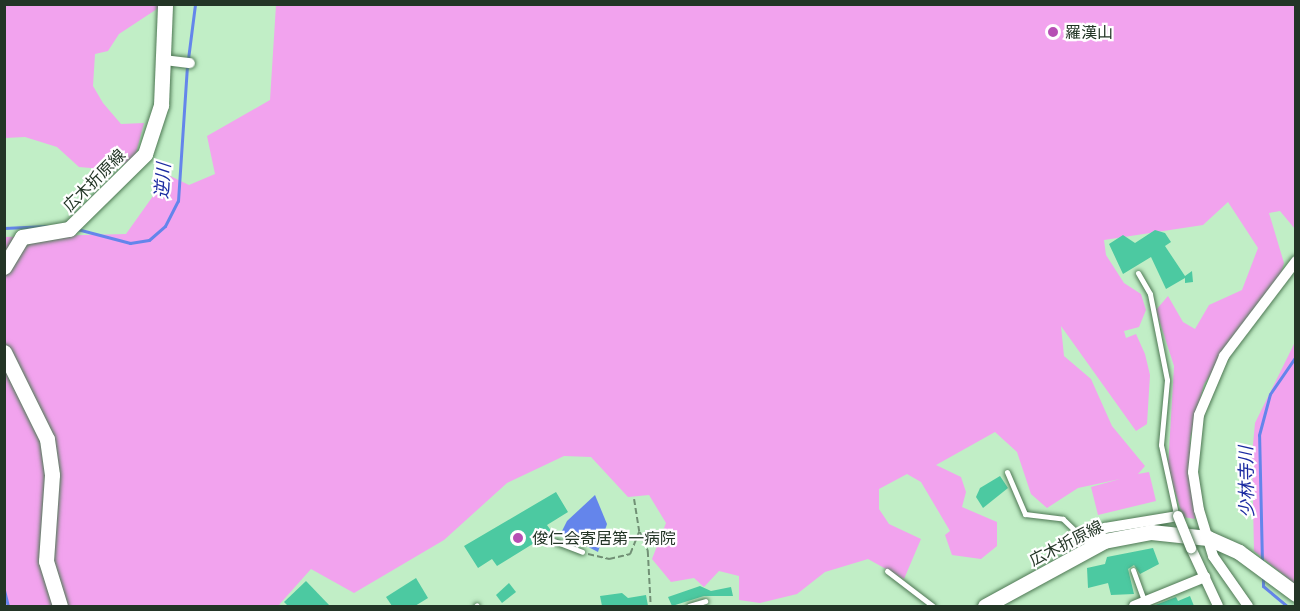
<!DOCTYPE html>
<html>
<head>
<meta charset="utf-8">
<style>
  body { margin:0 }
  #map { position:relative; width:1300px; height:611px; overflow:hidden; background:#c1eec6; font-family:"Titillium Web","Noto Sans JP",sans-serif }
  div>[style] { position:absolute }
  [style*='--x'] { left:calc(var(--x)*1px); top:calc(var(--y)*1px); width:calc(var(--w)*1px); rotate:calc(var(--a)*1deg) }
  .green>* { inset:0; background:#f2a3ee }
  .water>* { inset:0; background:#6485eb }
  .stream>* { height:3px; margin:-1.5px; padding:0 1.5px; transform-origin:1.5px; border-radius:1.5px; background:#6485eb }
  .building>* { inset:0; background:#4cc9a1 }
  .path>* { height:1.5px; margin-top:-0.75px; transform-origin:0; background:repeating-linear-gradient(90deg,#719075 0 6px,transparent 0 9px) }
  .roads { filter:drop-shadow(0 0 2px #4d7753) drop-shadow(0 0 2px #4d7753) }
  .service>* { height:5px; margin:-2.5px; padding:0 2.5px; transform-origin:2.5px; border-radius:2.5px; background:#fff }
  .minor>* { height:10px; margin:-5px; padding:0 5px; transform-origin:5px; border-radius:5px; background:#fff }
  .secondary>* { height:15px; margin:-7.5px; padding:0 7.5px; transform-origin:7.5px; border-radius:7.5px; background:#fff }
  .bridges { filter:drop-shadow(0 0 2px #4d7753) drop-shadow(0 0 2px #4d7753) }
  .minor-bridge>* { height:10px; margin:-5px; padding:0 5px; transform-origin:5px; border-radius:5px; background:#fff }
  .dots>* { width:16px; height:16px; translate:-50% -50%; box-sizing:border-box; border:3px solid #fff; border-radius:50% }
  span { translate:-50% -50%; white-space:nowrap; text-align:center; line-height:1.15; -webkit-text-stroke:4.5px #fff; paint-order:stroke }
  .poi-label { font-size:16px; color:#233526 }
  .left { translate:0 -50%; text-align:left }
  .street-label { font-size:16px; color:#233526 }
  .water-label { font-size:18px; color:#1b2ba1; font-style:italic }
  .frame { position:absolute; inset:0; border:6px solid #233526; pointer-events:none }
</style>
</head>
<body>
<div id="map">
  <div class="green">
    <div style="clip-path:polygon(5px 5px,163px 5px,119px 34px,108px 51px,95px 54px,93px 86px,103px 103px,121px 124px,144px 123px,135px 157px,114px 170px,79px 167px,57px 147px,25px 137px,5px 138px)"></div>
    <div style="clip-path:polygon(276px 5px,1295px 5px,1295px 229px,1280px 211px,1269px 213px,1284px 263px,1281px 274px,1204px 384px,1190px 438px,1195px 519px,1183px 517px,1168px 468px,1174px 366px,1156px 310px,1168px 296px,1183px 322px,1195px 329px,1209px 305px,1242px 290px,1258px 248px,1228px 202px,1203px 225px,1104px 240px,1106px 255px,1124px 283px,1141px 294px,1146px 310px,1139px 327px,1124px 331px,1126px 338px,1136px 334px,1145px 354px,1150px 375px,1147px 424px,1136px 431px,1061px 326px,1064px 356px,1091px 379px,1112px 426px,1145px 466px,1138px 474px,1149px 472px,1156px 501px,1098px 515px,1091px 487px,1120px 479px,1078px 488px,1047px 508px,1031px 494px,1017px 452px,995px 432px,936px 465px,961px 477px,966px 492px,962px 507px,997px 522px,997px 546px,981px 559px,952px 555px,945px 535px,950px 531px,921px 482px,907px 474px,879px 489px,879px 509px,889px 524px,921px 539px,904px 579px,868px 559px,825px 572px,797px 594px,760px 603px,739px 600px,739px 576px,719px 571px,704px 587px,694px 578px,671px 582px,652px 559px,666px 523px,649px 495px,628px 497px,591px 457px,564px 456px,507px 483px,444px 540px,354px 593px,311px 569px,278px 606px,5px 606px,4px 237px,126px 234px,168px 175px,189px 185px,215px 174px,207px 136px,270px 100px)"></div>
    <div style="clip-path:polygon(1295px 342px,1295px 584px,1254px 551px,1252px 455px,1255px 423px)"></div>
  </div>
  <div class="water">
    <div style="clip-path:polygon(595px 495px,607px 524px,598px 552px,561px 533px,567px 521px)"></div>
  </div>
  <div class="stream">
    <div style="--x:188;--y:59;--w:55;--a:-82.7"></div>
    <div style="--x:4;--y:228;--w:43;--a:-2.7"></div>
    <div style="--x:77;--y:229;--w:55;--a:14.8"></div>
    <div style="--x:130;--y:243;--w:19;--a:-9"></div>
    <div style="--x:149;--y:240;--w:21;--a:-41"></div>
    <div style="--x:165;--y:226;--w:28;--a:-63"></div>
    <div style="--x:178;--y:201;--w:135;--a:-86.2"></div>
    <div style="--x:1262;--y:563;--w:128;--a:-91.3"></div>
    <div style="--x:1259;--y:435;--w:42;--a:-75"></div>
    <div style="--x:1270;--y:394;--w:46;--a:-55.6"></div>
    <div style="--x:1263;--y:576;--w:10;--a:90"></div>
    <div style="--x:1263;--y:586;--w:31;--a:40"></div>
    <div style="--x:4;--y:590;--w:16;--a:76"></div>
  </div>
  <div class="building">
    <div style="clip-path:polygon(1155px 230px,1165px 233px,1171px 242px,1165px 246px,1185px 276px,1192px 271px,1193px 282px,1185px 283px,1185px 278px,1166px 289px,1151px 257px,1123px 274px,1109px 244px,1123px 235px,1135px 243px)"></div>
    <div style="clip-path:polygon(1000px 476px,1008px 488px,983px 508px,976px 497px,980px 488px)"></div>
    <div style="clip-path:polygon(556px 492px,568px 512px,547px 525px,552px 532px,497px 566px,492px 559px,478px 568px,464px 546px)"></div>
    <div style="clip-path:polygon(1153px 548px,1159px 564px,1140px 574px,1134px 565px,1128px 569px,1134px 594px,1111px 595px,1108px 583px,1088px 588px,1087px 568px,1105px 564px,1107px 557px)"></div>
    <div style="clip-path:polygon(416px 578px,428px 598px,415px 606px,392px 606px,386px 597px)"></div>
    <div style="clip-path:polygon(306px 581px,330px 606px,288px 606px,284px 602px)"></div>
    <div style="clip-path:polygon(509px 583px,516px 592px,502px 603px,496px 595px)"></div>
    <div style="clip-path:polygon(700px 586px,711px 591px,731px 587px,733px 596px,704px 596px,672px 606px,668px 597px)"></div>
    <div style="clip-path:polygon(622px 593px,628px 598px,646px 595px,648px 606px,602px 606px,600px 596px)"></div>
    <div style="clip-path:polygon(1190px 596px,1194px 606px,1153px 606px,1176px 597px,1178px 601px)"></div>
  </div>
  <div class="path">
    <div style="--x:640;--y:532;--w:21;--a:67"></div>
    <div style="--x:648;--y:551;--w:55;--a:86.9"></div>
    <div style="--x:588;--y:554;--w:22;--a:13"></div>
    <div style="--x:609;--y:559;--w:22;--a:-13"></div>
    <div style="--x:630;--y:554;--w:24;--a:-68"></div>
    <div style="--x:639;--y:532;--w:33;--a:-99"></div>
  </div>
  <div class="roads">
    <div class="service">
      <div style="--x:1138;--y:273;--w:24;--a:60"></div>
      <div style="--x:1150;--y:294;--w:88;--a:78.8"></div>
      <div style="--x:1167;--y:380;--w:65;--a:95.3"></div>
      <div style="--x:1161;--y:445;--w:71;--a:77.7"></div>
      <div style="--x:1007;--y:472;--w:46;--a:66.8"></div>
      <div style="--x:1025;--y:514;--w:38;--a:7"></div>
      <div style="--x:1063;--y:519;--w:36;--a:44"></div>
      <div style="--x:554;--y:541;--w:30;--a:21"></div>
      <div style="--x:1133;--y:570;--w:32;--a:70"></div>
      <div style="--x:887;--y:571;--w:58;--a:37.3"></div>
      <div style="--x:476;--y:606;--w:1;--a:-45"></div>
      <div style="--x:689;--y:606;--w:17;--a:-17"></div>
    </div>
    <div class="minor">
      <div style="--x:164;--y:60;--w:26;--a:7"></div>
      <div style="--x:1090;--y:547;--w:10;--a:-79"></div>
      <div style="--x:1092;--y:537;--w:16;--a:-35"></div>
      <div style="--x:1105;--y:528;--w:74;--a:-9.3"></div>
      <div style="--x:1191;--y:548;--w:64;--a:65"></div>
      <div style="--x:1134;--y:606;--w:77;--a:-22.2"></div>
      <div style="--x:1248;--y:606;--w:61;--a:-125"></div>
      <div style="--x:1213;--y:556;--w:48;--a:-106.9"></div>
      <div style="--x:1199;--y:510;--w:38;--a:-99"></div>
      <div style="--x:1193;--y:472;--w:57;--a:-84"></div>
      <div style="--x:1199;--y:415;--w:64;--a:-67"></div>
      <div style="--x:1224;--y:356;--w:119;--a:-52.8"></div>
    </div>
    <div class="secondary">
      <div style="--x:4;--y:267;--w:35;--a:-59"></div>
      <div style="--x:22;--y:237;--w:48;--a:-9.7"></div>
      <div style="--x:69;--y:229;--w:107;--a:-44.6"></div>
      <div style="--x:145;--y:154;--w:52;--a:-71.9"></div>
      <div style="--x:161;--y:105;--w:101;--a:-87.7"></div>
      <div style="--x:4;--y:352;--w:97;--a:63.7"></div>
      <div style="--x:47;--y:439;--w:36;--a:82"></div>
      <div style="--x:52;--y:475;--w:86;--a:94"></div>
      <div style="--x:46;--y:561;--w:47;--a:72.7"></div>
      <div style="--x:985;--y:606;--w:136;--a:-28.6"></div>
      <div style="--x:1104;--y:541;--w:48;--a:-10.8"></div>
      <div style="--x:1151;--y:532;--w:57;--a:6"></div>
      <div style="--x:1208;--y:538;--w:34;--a:24"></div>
      <div style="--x:1239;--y:552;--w:71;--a:36.4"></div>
    </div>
  </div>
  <div class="bridges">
    <div class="minor-bridge">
      <div style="--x:1178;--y:516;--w:35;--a:68"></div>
    </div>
  </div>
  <div class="dots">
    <div style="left:1053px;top:32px;background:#b64fb4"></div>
    <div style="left:518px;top:538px;background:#b64fb4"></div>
  </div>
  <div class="poi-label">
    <span class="left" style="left:1065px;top:32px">羅漢山</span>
    <span class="left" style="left:532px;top:538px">俊仁会寄居第一病院</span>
  </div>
  <div class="street-label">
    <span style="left:94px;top:180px;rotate:-45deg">広木折原線</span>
    <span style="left:1066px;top:543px;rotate:-27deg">広木折原線</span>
  </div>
  <div class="water-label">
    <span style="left:163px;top:181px;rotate:-86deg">逆川</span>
    <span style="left:1247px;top:482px;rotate:-91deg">少林寺川</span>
  </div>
  <div class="frame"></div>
</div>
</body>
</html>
